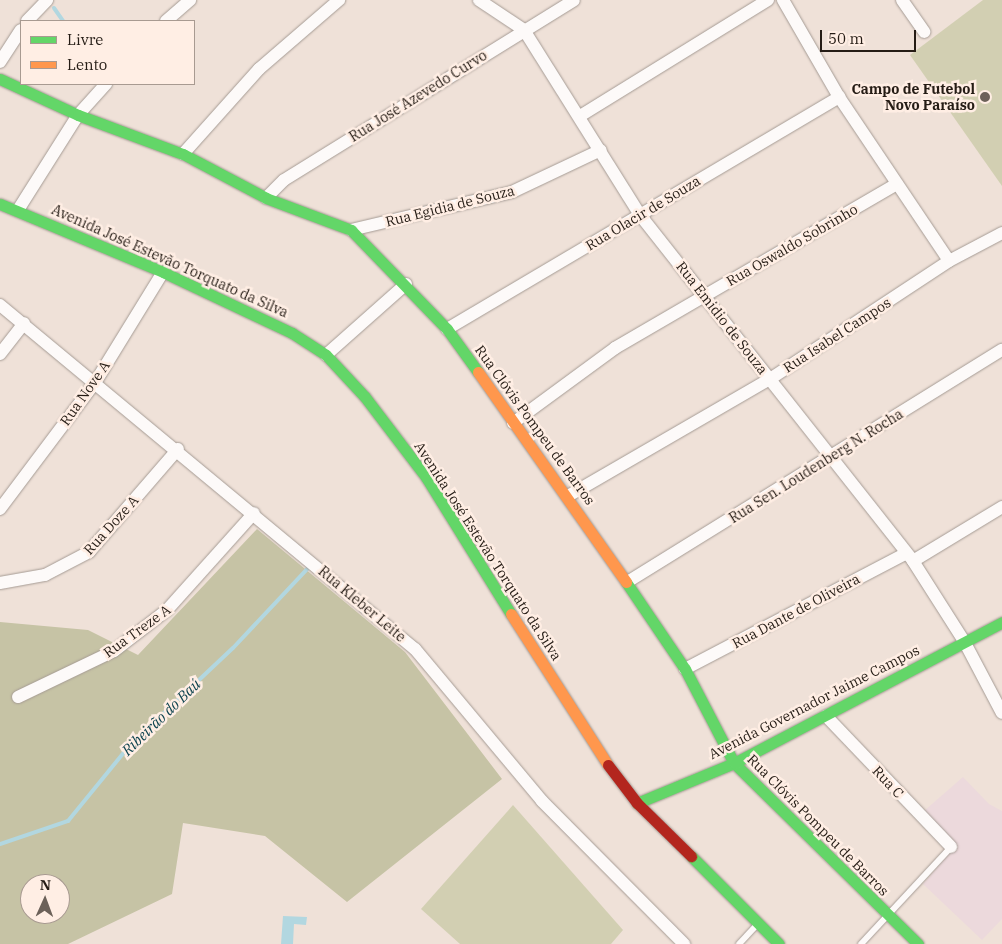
<!DOCTYPE html>
<html>
<head>
<meta charset="utf-8">
<style>
  body { margin:0 }
  #map { position:relative; width:1002px; height:944px; overflow:hidden; background:#efe1d8; font-family:"IBM Plex Serif",serif }
  div>[style] { position:absolute }
  [style*='--x'] { left:calc(var(--x)*1px); top:calc(var(--y)*1px); width:calc(var(--w)*1px); rotate:calc(var(--a)*1deg) }
  .education>* { inset:0; background:#ecd9dc }
  .green>* { inset:0; background:#d2cfb2 }
  .forest>* { inset:0; background:#c6c3a5 }
  .water>* { inset:0; background:#b2d7e0 }
  .stream>* { height:4px; margin:-2px; padding:0 2px; transform-origin:2px; border-radius:2px; background:#b2d7e0 }
  .roads { filter:drop-shadow(0 0 1px #a59b94) drop-shadow(0 0 1px #a59b94) }
  .lane>* { height:6px; margin:-3px; padding:0 3px; transform-origin:3px; border-radius:3px; background:#fdfaf9 }
  .street>* { height:12px; margin:-6px; padding:0 6px; transform-origin:6px; border-radius:6px; background:#fdfaf9 }
  .fast>* { height:11px; margin:-5.5px; padding:0 5.5px; transform-origin:5.5px; border-radius:5.5px; background:#63d668 }
  .slow>* { height:11px; margin:-5.5px; padding:0 5.5px; transform-origin:5.5px; border-radius:5.5px; background:#ff974d }
  .jam>* { height:11px; margin:-5.5px; padding:0 5.5px; transform-origin:5.5px; border-radius:5.5px; background:#b3261e }
  .dots>* { width:14px; height:14px; translate:-50% -50%; box-sizing:border-box; border:2px solid #ffeee4; border-radius:50% }
  span { translate:-50% -50%; white-space:nowrap; text-align:center; line-height:1.15; -webkit-text-stroke:5px #ffeee4; paint-order:stroke }
  .poi-label { font-size:14px; color:#251c15; font-weight:700 }
  .right { translate:-100% -50%; text-align:right }
  .street-label { font-size:14px; color:#251c15 }
  .water-label { font-size:15px; color:#0f4450; font-style:italic }
  .legend { position:absolute; left:20px; top:20px; width:175px; height:65px; box-sizing:border-box; background:#ffeee4; border:1px solid #a89a91; margin:0; padding:6px 9px; list-style:none; font-size:15px; color:#251c15 }
  .legend li { display:flex; align-items:center; gap:10px; height:25px }
  .legend b { width:25px; border:1px solid #a89a91 }
  .north { position:absolute; left:20px; top:874px; width:50px; height:50px; box-sizing:border-box; background:#ffeee4; border:1px solid #a89a91; border-radius:50%; rotate:2deg; font-size:14px; font-weight:700; line-height:20px; text-align:center; color:#251c15 }
  .north::after { content:''; display:block; margin:auto; width:18px; height:22px; background:#6c6159; clip-path:polygon(50% 0,100% 100%,50% 72%,0 100%) }
  .scale { position:absolute; left:820px; top:30px; width:96px; height:22px; box-sizing:border-box; border:2px solid #251c15; border-top:0; padding-left:6px; font-size:15px; line-height:18px; white-space:nowrap; color:#251c15; -webkit-text-stroke:4px #ffeee4; paint-order:stroke }
</style>
</head>
<body>
<div id="map">
  <div class="education">
    <div style="clip-path:polygon(963px 777px,989px 804px,1002px 811px,1002px 919px,982px 940px,923px 884px,955px 847px,924px 811px)"></div>
  </div>
  <div class="green">
    <div style="clip-path:polygon(983px 0,1002px 0,1002px 186px,910px 55px)"></div>
    <div style="clip-path:polygon(513px 805px,623px 930px,611px 944px,460px 944px,421px 909px)"></div>
  </div>
  <div class="forest">
    <div style="clip-path:polygon(evenodd,257px 529px,405px 652px,502px 779px,347px 902px,265px 836px,183px 823px,172px 894px,68px 944px,0 944px,0 622px,88px 630px,138px 655px,257px 529px,30px 884px,60px 884px,60px 914px,30px 914px,30px 884px)"></div>
  </div>
  <div class="water">
    <div style="clip-path:polygon(283px 916px,307px 917px,306px 925px,294px 924px,293px 944px,281px 944px)"></div>
  </div>
  <div class="stream">
    <div style="--x:54;--y:8;--w:16;--a:55"></div>
    <div style="--x:0;--y:844;--w:72;--a:-18.7"></div>
    <div style="--x:68;--y:821;--w:98;--a:-50.8"></div>
    <div style="--x:130;--y:745;--w:141;--a:-43.3"></div>
    <div style="--x:233;--y:648;--w:112;--a:-46.8"></div>
  </div>
  <div class="roads">
    <div class="lane">
      <div style="--x:739;--y:944;--w:26;--a:-47"></div>
      <div style="--x:861;--y:944;--w:132;--a:-47.1"></div>
    </div>
    <div class="street">
      <div style="--x:479;--y:0;--w:54;--a:33.7"></div>
      <div style="--x:524;--y:30;--w:218;--a:57.9"></div>
      <div style="--x:640;--y:215;--w:441;--a:51.7"></div>
      <div style="--x:913;--y:561;--w:95;--a:57.5"></div>
      <div style="--x:964;--y:641;--w:81;--a:62.2"></div>
      <div style="--x:783;--y:0;--w:112;--a:60"></div>
      <div style="--x:839;--y:97;--w:197;--a:56.1"></div>
      <div style="--x:902;--y:0;--w:39;--a:55"></div>
      <div style="--x:27;--y:21;--w:29;--a:-46"></div>
      <div style="--x:166;--y:21;--w:32;--a:-41"></div>
      <div style="--x:0;--y:62;--w:38;--a:-57"></div>
      <div style="--x:580;--y:116;--w:221;--a:-31.7"></div>
      <div style="--x:183;--y:154;--w:114;--a:-48.2"></div>
      <div style="--x:259;--y:69;--w:106;--a:-40.8"></div>
      <div style="--x:266;--y:198;--w:25;--a:-45"></div>
      <div style="--x:284;--y:180;--w:341;--a:-31.8"></div>
      <div style="--x:18;--y:210;--w:112;--a:-57.7"></div>
      <div style="--x:78;--y:115;--w:42;--a:-47.9"></div>
      <div style="--x:351;--y:230;--w:165;--a:-13.3"></div>
      <div style="--x:512;--y:192;--w:98;--a:-25.3"></div>
      <div style="--x:0;--y:305;--w:539;--a:39.66"></div>
      <div style="--x:415;--y:649;--w:198;--a:50.1"></div>
      <div style="--x:542;--y:801;--w:202;--a:45.2"></div>
      <div style="--x:447;--y:329;--w:456;--a:-30.6"></div>
      <div style="--x:0;--y:354;--w:39;--a:-52"></div>
      <div style="--x:326;--y:355;--w:107;--a:-41.6"></div>
      <div style="--x:513;--y:423;--w:127;--a:-36.3"></div>
      <div style="--x:615;--y:348;--w:326;--a:-30.2"></div>
      <div style="--x:568;--y:496;--w:233;--a:-30.1"></div>
      <div style="--x:770;--y:379;--w:214;--a:-33.4"></div>
      <div style="--x:949;--y:261;--w:60;--a:-27.8"></div>
      <div style="--x:0;--y:509;--w:160;--a:-53.1"></div>
      <div style="--x:96;--y:381;--w:128;--a:-58.4"></div>
      <div style="--x:913;--y:561;--w:104;--a:-31.2"></div>
      <div style="--x:629;--y:581;--w:439;--a:-31.8"></div>
      <div style="--x:0;--y:583;--w:46;--a:-10.1"></div>
      <div style="--x:45;--y:575;--w:50;--a:-27.6"></div>
      <div style="--x:89;--y:552;--w:136;--a:-49.2"></div>
      <div style="--x:685;--y:669;--w:250;--a:-27.6"></div>
      <div style="--x:18;--y:697;--w:106;--a:-25.6"></div>
      <div style="--x:114;--y:651;--w:67;--a:-37.7"></div>
      <div style="--x:167;--y:610;--w:130;--a:-48.1"></div>
      <div style="--x:826;--y:716;--w:181;--a:46.3"></div>
    </div>
    <div class="fast">
      <div style="--x:0;--y:79;--w:86;--a:24.8"></div>
      <div style="--x:78;--y:115;--w:112;--a:20.4"></div>
      <div style="--x:183;--y:154;--w:94;--a:27.9"></div>
      <div style="--x:266;--y:198;--w:91;--a:20.6"></div>
      <div style="--x:351;--y:230;--w:138;--a:45.9"></div>
      <div style="--x:447;--y:329;--w:53;--a:54.2"></div>
      <div style="--x:0;--y:204;--w:177;--a:22.6"></div>
      <div style="--x:163;--y:272;--w:143;--a:25.3"></div>
      <div style="--x:292;--y:333;--w:40;--a:32.9"></div>
      <div style="--x:326;--y:355;--w:57;--a:47.1"></div>
      <div style="--x:365;--y:397;--w:101;--a:52.7"></div>
      <div style="--x:426;--y:477;--w:161;--a:58.2"></div>
      <div style="--x:626;--y:582;--w:105;--a:55.9"></div>
      <div style="--x:685;--y:669;--w:106;--a:62.5"></div>
      <div style="--x:734;--y:763;--w:258;--a:44.5"></div>
      <div style="--x:637;--y:803;--w:105;--a:-22.4"></div>
      <div style="--x:734;--y:763;--w:303;--a:-27.7"></div>
      <div style="--x:691;--y:856;--w:124;--a:45"></div>
    </div>
    <div class="slow">
      <div style="--x:478;--y:372;--w:257;--a:54.8"></div>
      <div style="--x:511;--y:614;--w:179;--a:57.3"></div>
    </div>
    <div class="jam">
      <div style="--x:608;--y:765;--w:48;--a:52.7"></div>
      <div style="--x:637;--y:803;--w:76;--a:44.5"></div>
    </div>
  </div>
  <div class="dots">
    <div style="left:985px;top:97px;background:#6c6159"></div>
  </div>
  <div class="poi-label">
    <span class="right" style="left:975px;top:97px">Campo de Futebol<br>Novo Paraíso</span>
  </div>
  <div class="street-label">
    <span style="left:418px;top:96px;rotate:-32deg">Rua José Azevedo Curvo</span>
    <span style="left:450px;top:206px;rotate:-14deg">Rua Egidia de Souza</span>
    <span style="left:643px;top:213px;rotate:-31deg">Rua Olacir de Souza</span>
    <span style="left:792px;top:245px;rotate:-30deg">Rua Oswaldo Sobrinho</span>
    <span style="left:170px;top:261px;rotate:24deg">Avenida José Estevão Torquato da Silva</span>
    <span style="left:722px;top:318px;rotate:52deg">Rua Emidio de Souza</span>
    <span style="left:837px;top:335px;rotate:-33deg">Rua Isabel Campos</span>
    <span style="left:85px;top:393px;rotate:-55deg">Rua Nove A</span>
    <span style="left:535px;top:425px;rotate:54deg">Rua Clóvis Pompeu de Barros</span>
    <span style="left:816px;top:466px;rotate:-32deg">Rua Sen. Loudenberg N. Rocha</span>
    <span style="left:111px;top:525px;rotate:-48deg">Rua Doze A</span>
    <span style="left:488px;top:551px;rotate:57deg">Avenida José Estevão Torquato da Silva</span>
    <span style="left:362px;top:604px;rotate:40deg">Rua Kleber Leite</span>
    <span style="left:796px;top:611px;rotate:-28deg">Rua Dante de Oliveira</span>
    <span style="left:137px;top:631px;rotate:-36deg">Rua Treze A</span>
    <span style="left:814px;top:702px;rotate:-27deg">Avenida Governador Jaime Campos</span>
    <span style="left:888px;top:782px;rotate:47deg">Rua C</span>
    <span style="left:818px;top:825px;rotate:45deg">Rua Clóvis Pompeu de Barros</span>
  </div>
  <div class="water-label">
    <span style="left:161px;top:717px;rotate:-44deg">Ribeirão do Baú</span>
  </div>
  <ul class="legend">
  <li><b style="height:6px;background:#63d668"></b>Livre</li>
  <li><b style="height:6px;background:#ff974d"></b>Lento</li>
  </ul>
  <div class="north">N</div>
  <div class="scale">50 m</div>
</div>
</body>
</html>
